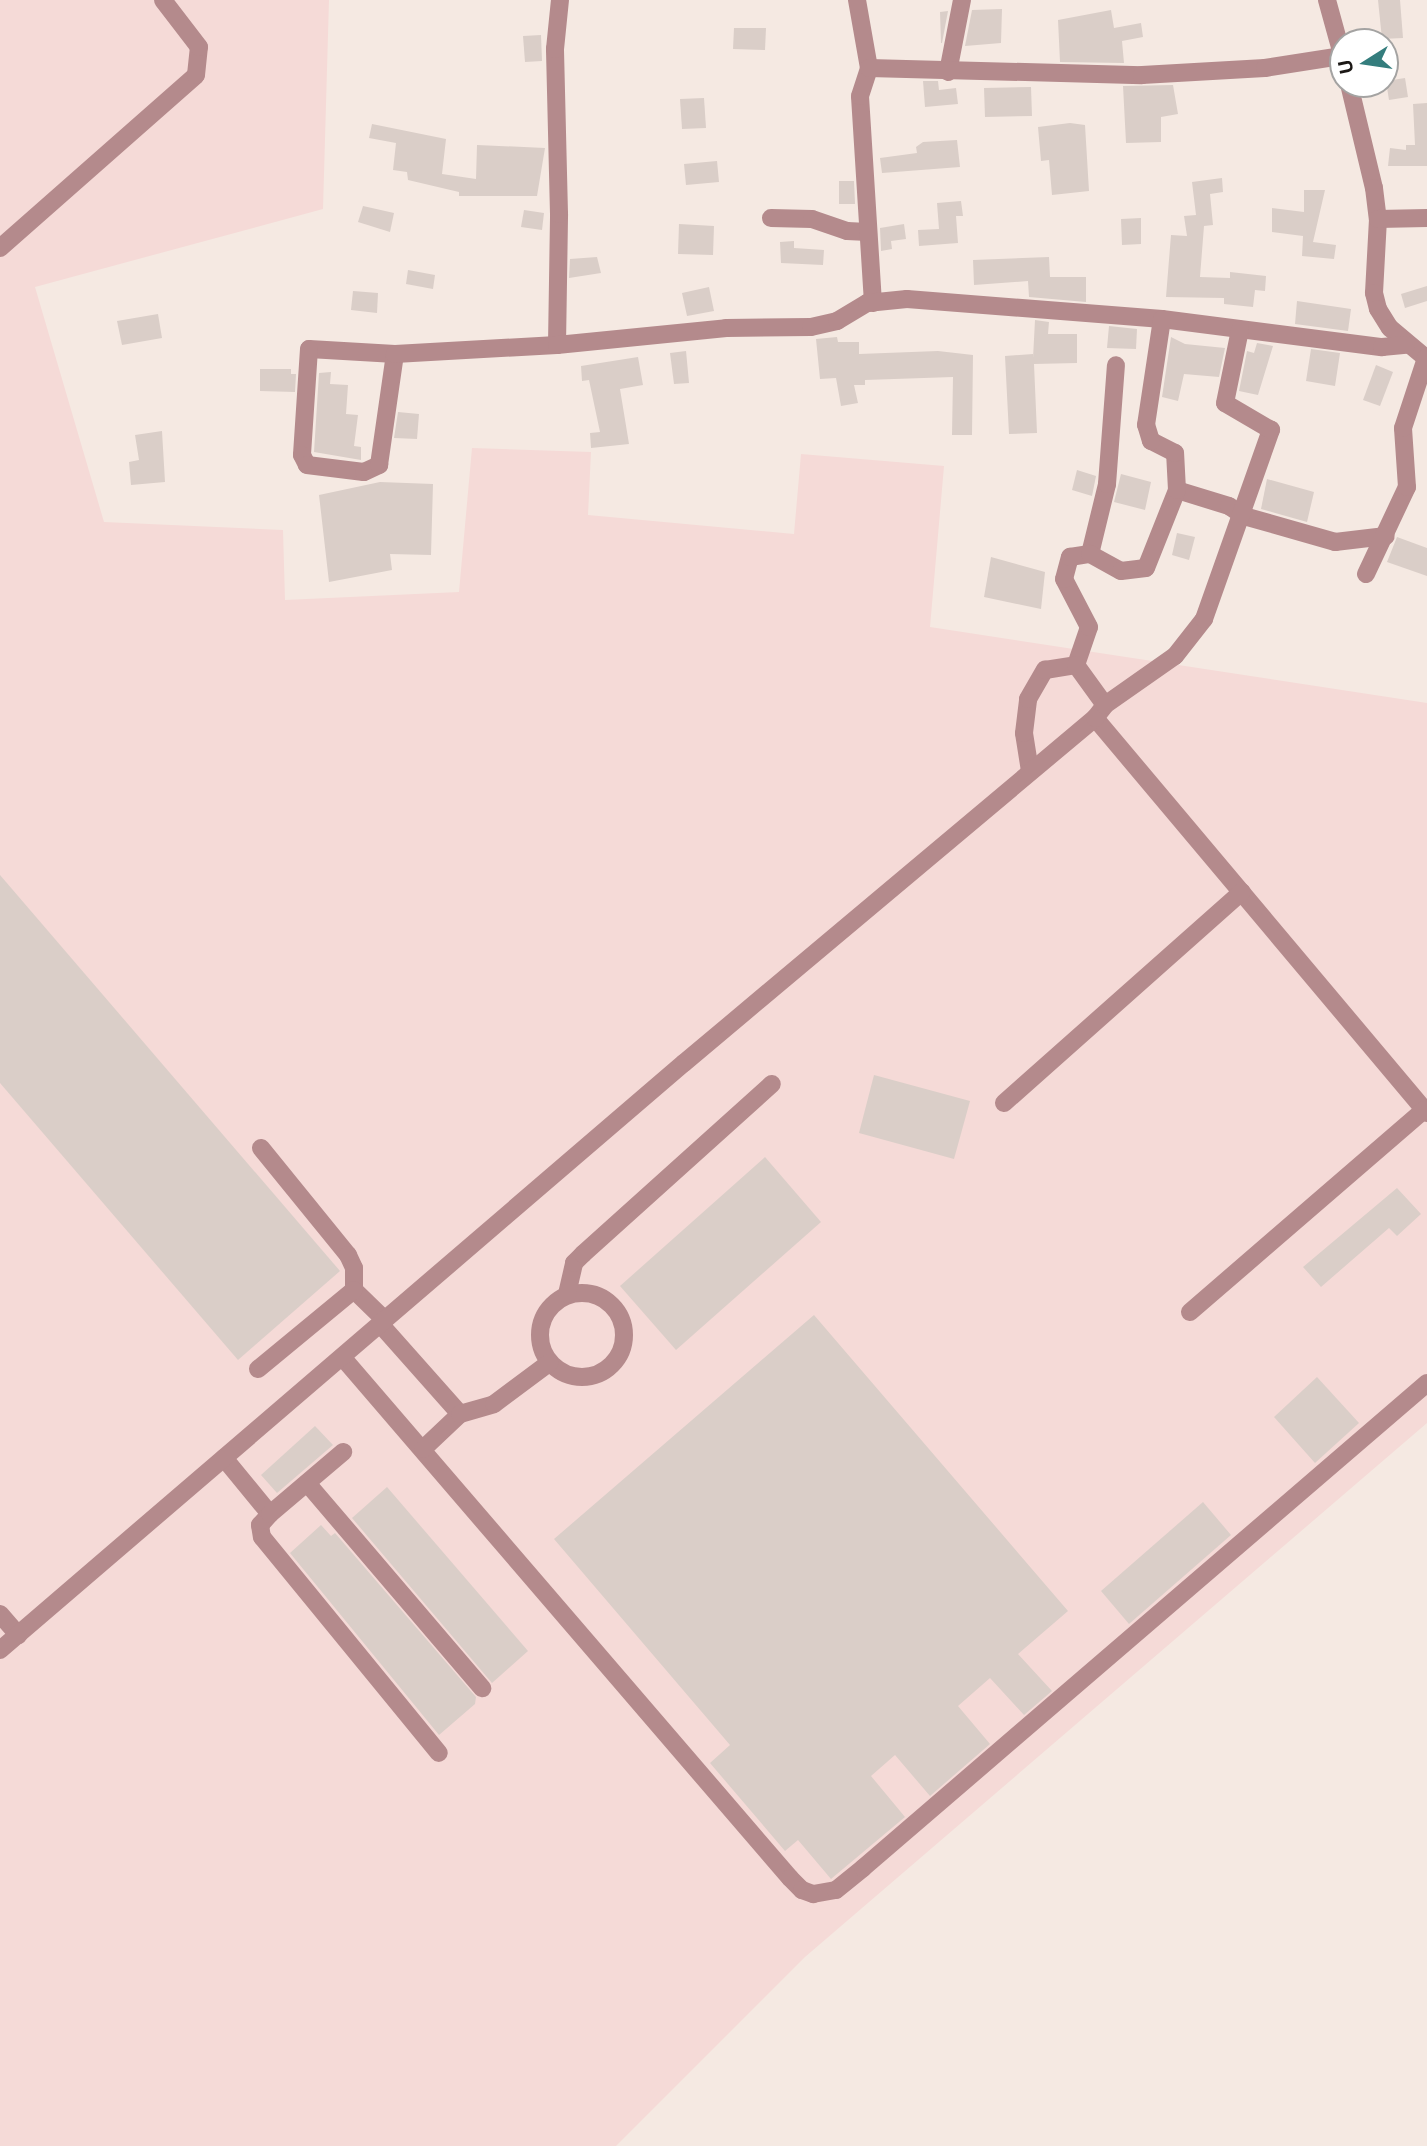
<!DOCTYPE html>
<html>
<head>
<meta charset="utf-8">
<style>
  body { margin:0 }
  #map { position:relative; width:1427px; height:2146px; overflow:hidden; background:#f5e9e2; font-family:"Noto Sans",sans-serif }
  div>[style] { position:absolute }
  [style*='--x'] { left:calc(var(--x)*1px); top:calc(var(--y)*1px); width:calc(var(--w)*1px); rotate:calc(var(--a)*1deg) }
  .industrial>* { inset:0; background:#f5dad7 }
  .building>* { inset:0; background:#dacec8 }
  .minor>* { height:18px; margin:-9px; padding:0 9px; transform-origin:9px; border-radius:9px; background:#b48a8c }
  .minor>.ring { margin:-9px; padding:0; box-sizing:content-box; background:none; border:18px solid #b48a8c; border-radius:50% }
  span { translate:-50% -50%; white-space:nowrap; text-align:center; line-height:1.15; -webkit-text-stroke:5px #fff; paint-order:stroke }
  .north { position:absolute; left:1329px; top:28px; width:70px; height:70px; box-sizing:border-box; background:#fff; border:2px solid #a4a3a2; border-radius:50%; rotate:258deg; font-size:19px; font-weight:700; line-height:28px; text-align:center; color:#1c1816 }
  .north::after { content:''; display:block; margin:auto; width:24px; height:32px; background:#347d7d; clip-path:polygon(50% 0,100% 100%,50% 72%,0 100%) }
</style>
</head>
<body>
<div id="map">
  <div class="industrial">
    <div style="clip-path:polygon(0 0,329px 0,323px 209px,35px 287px,104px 522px,283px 530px,285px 600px,459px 592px,472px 448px,591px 452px,588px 515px,794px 534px,801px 454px,944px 466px,930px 627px,1427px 703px,1427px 1423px,805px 1957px,616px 2146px,0 2146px)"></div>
  </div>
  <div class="building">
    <div style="clip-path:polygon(1378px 0,1400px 0,1403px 38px,1382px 39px)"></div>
    <div style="clip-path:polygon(1002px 9px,1001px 43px,965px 46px,972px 10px)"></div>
    <div style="clip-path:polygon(1111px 10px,1114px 28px,1141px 23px,1143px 37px,1122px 41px,1124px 63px,1060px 62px,1058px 20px)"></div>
    <div style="clip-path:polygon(948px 11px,942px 43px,941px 43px,940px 12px)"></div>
    <div style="clip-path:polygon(734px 28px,766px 28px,765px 50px,733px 49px)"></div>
    <div style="clip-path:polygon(541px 35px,542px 61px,525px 62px,523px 36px)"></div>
    <div style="clip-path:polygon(1405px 78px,1408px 97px,1389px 100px,1386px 81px)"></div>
    <div style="clip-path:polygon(923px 81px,938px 81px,939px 90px,956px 88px,958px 104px,925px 107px)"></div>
    <div style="clip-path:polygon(1173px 85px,1178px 114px,1161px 117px,1161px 142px,1126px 143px,1123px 86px)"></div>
    <div style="clip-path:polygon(1031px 87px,1032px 116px,985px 117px,984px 88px)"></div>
    <div style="clip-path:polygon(704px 98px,706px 128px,682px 129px,680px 99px)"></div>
    <div style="clip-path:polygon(1427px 103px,1427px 166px,1388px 166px,1390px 148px,1406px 150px,1406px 145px,1415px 145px,1413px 104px)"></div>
    <div style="clip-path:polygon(1070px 123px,1085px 125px,1089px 191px,1052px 195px,1049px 160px,1041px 161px,1038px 127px)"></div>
    <div style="clip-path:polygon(372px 124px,446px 139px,442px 174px,476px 179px,477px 145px,545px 148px,537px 196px,459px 196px,459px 192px,408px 180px,407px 172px,393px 170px,396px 143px,369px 138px)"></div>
    <div style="clip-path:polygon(957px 140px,960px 167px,882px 173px,880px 158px,917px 153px,916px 147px,923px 142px)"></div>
    <div style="clip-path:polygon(717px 161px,719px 182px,686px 185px,684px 164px)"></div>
    <div style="clip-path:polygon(1222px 178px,1223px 192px,1210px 194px,1213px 225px,1204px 226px,1200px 277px,1230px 278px,1230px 272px,1266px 276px,1265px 291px,1255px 290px,1253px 307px,1224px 304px,1224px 298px,1166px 297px,1171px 235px,1187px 236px,1184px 216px,1196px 215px,1192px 182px)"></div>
    <div style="clip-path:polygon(839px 181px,854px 181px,855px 204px,839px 204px)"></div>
    <div style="clip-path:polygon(1304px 190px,1325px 190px,1313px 242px,1336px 245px,1334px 259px,1302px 256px,1303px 236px,1272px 232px,1272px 208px,1304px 212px)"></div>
    <div style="clip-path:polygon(961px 201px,963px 216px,956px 216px,958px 243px,919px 246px,918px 230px,939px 229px,937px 203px)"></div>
    <div style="clip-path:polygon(363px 206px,394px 213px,390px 232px,358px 222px)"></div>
    <div style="clip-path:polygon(524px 210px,544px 213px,542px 230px,521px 227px)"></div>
    <div style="clip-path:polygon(1141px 218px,1141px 244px,1122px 245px,1121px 219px)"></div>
    <div style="clip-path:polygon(679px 224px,714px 226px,713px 255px,678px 254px)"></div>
    <div style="clip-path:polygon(904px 224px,906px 239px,891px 241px,892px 249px,881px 251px,880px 228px)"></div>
    <div style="clip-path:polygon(794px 241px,794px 248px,824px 250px,823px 265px,781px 263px,780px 242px)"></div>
    <div style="clip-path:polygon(597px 257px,601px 273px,569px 278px,570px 259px)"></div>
    <div style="clip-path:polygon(1049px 257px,1050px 277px,1086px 277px,1086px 302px,1029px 297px,1028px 281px,974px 285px,973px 260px)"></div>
    <div style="clip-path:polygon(408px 270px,435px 275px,433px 289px,406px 284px)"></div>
    <div style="clip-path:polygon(1427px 286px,1427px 301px,1405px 308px,1401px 294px)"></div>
    <div style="clip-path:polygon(709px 287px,714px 311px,687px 316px,682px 293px)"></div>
    <div style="clip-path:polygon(353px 291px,378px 293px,377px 313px,351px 310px)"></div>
    <div style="clip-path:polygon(1297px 301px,1351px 309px,1348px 331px,1295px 324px)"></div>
    <div style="clip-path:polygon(158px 314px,162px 338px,122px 345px,117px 321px)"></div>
    <div style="clip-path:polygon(1035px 320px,1049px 322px,1048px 334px,1077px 334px,1077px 363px,1034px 364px,1037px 433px,1009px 434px,1005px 356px,1033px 354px,1033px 358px)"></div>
    <div style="clip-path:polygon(1109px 326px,1137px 329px,1136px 349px,1107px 348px)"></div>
    <div style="clip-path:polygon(837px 337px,838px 342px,859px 342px,859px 354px,938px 351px,973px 355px,972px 435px,952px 435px,953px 377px,865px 380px,865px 385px,854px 385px,858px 403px,841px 406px,836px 378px,820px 379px,816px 339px)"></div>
    <div style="clip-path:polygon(1171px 337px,1185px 344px,1225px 348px,1219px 377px,1184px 374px,1178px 401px,1162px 397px)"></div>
    <div style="clip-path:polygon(1257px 343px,1273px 346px,1258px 395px,1239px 391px,1247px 351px,1254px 353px)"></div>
    <div style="clip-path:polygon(1311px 349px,1340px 353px,1335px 386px,1306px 381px)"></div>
    <div style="clip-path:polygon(686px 351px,689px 383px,674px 384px,670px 353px)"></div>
    <div style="clip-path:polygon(638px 357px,643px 385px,620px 389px,629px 444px,591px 448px,590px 433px,600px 432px,589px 380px,582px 381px,581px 366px)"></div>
    <div style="clip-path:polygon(1376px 365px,1393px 372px,1380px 406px,1363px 400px)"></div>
    <div style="clip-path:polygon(260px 369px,291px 369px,291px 374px,296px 374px,295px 392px,260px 391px)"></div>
    <div style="clip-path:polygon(331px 372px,330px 384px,348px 385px,346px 414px,358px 415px,354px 446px,361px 447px,361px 460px,314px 452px,319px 373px)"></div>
    <div style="clip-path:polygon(398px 412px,419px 414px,417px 439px,394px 438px)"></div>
    <div style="clip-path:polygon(162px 431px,165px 482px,131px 485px,129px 462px,139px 460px,135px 435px)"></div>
    <div style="clip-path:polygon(1077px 470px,1096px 476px,1092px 496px,1072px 490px)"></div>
    <div style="clip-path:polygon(1121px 474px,1151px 482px,1145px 510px,1114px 502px)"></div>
    <div style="clip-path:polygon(1267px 479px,1314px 492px,1307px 522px,1261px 509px)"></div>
    <div style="clip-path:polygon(380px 482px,433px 484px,431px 555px,390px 554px,392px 570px,329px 582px,319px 495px)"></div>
    <div style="clip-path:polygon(1177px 533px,1195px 537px,1189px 560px,1172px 555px)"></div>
    <div style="clip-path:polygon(1397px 537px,1427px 548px,1427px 576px,1387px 562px)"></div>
    <div style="clip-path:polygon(991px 557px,1045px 572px,1041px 609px,984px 597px)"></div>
    <div style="clip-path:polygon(0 875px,340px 1271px,238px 1360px,0 1083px)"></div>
    <div style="clip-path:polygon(874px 1075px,970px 1101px,954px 1159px,859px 1133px)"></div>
    <div style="clip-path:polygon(765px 1157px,821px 1222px,676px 1350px,620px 1286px)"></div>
    <div style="clip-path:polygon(1397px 1188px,1421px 1214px,1397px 1236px,1389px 1228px,1321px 1287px,1303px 1267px)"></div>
    <div style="clip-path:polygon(814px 1315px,1068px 1611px,1018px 1654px,1052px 1691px,1024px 1715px,990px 1678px,958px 1706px,990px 1744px,930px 1796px,895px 1755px,871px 1776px,905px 1817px,831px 1879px,798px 1840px,785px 1851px,710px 1763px,730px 1745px,554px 1539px)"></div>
    <div style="clip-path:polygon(1317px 1377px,1359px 1423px,1315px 1463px,1274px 1417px)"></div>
    <div style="clip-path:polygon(315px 1426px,333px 1445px,277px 1493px,261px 1475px)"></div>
    <div style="clip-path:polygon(387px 1487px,528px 1651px,492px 1683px,352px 1518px)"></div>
    <div style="clip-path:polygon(1203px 1502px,1231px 1535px,1129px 1624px,1101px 1591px)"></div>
    <div style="clip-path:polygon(321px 1525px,331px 1536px,335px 1533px,476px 1697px,475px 1704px,439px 1735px,290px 1553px)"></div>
  </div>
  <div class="minor">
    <div style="--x:857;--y:0;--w:69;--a:80"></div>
    <div style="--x:1327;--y:0;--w:60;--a:74.6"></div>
    <div style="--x:948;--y:72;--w:73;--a:-79"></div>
    <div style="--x:1349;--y:84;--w:107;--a:76.5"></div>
    <div style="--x:1374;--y:188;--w:31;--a:83"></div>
    <div style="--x:1378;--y:219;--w:74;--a:93.1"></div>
    <div style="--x:1374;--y:293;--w:16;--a:76"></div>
    <div style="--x:1378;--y:309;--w:22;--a:58"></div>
    <div style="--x:1390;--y:328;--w:48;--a:40"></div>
    <div style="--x:771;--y:218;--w:41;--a:1.4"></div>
    <div style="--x:812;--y:219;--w:37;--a:19"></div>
    <div style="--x:847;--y:231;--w:21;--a:3"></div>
    <div style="--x:1378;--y:219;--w:49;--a:-1.2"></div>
    <div style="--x:0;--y:248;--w:261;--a:-41.4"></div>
    <div style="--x:196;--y:75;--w:28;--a:-84"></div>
    <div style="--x:199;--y:47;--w:59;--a:-127.5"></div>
    <div style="--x:873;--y:303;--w:207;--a:-93.6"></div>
    <div style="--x:860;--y:96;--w:29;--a:-72"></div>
    <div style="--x:869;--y:68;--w:273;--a:1.5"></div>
    <div style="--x:1142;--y:75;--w:123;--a:-3.3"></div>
    <div style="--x:1265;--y:68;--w:78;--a:-8.9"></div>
    <div style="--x:557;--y:345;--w:131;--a:-89.1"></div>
    <div style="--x:559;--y:214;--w:165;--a:-91.4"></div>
    <div style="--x:555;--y:49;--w:49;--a:-84.2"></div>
    <div style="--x:395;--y:354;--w:86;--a:-176.7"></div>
    <div style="--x:309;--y:349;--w:106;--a:93.8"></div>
    <div style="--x:302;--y:455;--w:11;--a:63"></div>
    <div style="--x:307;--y:465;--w:57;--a:7"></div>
    <div style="--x:364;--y:472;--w:17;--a:-25"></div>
    <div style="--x:379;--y:465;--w:112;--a:-81.8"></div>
    <div style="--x:395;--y:354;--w:162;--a:-3.2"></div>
    <div style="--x:557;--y:345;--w:170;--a:-5.7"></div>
    <div style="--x:726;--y:328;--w:85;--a:-0.7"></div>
    <div style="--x:811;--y:327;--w:27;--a:-13"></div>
    <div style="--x:837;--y:321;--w:35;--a:-31"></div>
    <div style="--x:867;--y:303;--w:40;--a:-5.7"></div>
    <div style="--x:907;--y:299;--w:256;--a:4.5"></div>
    <div style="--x:1162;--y:319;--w:222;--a:7.3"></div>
    <div style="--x:1382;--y:347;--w:24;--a:-5"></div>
    <div style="--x:1177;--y:490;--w:54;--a:17.1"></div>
    <div style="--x:1229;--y:506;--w:18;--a:34"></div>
    <div style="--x:1244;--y:516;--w:95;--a:15.9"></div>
    <div style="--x:1335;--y:542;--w:51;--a:-6.7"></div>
    <div style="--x:1090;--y:554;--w:72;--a:-76.3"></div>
    <div style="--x:1107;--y:484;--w:119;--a:-85.7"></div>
    <div style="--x:1366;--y:574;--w:96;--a:-64.8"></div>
    <div style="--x:1407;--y:487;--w:59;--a:-93.9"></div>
    <div style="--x:1403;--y:428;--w:74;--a:-71.8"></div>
    <div style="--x:1076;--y:665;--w:40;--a:-71.1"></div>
    <div style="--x:1089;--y:627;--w:54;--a:-117.5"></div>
    <div style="--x:1064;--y:579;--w:23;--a:-75"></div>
    <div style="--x:1070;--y:557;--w:20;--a:-9"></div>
    <div style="--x:1090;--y:554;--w:35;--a:29"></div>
    <div style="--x:1121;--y:571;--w:25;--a:-7"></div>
    <div style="--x:1146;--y:568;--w:84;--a:-68.3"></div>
    <div style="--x:1177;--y:490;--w:37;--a:-93"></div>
    <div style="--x:1175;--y:453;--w:27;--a:-153"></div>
    <div style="--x:1151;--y:441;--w:17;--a:-107"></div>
    <div style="--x:1146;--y:425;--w:107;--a:-81.4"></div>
    <div style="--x:1095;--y:718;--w:516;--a:49.95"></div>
    <div style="--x:1030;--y:771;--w:38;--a:-99"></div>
    <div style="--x:1024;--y:733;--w:34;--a:-83"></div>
    <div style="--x:1028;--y:699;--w:34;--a:-60"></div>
    <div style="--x:1045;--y:670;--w:31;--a:-9"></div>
    <div style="--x:1076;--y:665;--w:49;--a:54.1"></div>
    <div style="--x:1004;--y:1103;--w:318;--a:-41.6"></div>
    <div style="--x:261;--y:1148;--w:138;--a:50.9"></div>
    <div style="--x:348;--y:1255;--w:14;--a:65"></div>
    <div style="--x:354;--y:1268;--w:22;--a:90"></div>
    <div style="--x:354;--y:1290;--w:43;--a:44.1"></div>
    <div class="ring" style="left:540px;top:1293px;width:66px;height:66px"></div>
    <div style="--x:567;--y:1294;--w:32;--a:-77"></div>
    <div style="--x:574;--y:1263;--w:13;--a:-45"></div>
    <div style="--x:583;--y:1254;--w:254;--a:-42"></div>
    <div style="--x:1190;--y:1312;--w:309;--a:-40.8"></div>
    <div style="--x:381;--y:1325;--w:119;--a:48.4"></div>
    <div style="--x:343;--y:1358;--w:686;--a:49.32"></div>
    <div style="--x:790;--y:1878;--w:17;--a:45"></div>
    <div style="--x:802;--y:1890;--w:12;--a:20"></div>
    <div style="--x:813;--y:1894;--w:23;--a:-10"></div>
    <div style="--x:836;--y:1890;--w:35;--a:-39"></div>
    <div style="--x:863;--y:1868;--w:744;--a:-40.69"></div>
    <div style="--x:258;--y:1369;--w:124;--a:-39.5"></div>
    <div style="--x:423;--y:1449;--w:51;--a:-43.4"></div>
    <div style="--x:460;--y:1414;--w:35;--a:-16"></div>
    <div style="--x:494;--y:1404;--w:69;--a:-36.7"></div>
    <div style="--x:224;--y:1458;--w:72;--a:50.6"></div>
    <div style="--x:270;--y:1514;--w:15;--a:132"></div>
    <div style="--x:260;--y:1525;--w:12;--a:81"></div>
    <div style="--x:262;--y:1537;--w:279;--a:50.7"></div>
    <div style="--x:307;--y:1483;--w:270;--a:49.5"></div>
    <div style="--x:270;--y:1514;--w:96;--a:-40.3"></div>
    <div style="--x:0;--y:1614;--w:28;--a:49"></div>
    <div style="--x:0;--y:1650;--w:901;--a:-40.64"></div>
    <div style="--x:684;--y:1063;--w:537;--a:-40.01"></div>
    <div style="--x:1095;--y:718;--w:16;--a:-52"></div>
    <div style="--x:1105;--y:705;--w:85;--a:-35"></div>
    <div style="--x:1175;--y:656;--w:47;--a:-51.9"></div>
    <div style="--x:1204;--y:619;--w:201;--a:-70.5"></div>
    <div style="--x:1271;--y:430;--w:53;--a:-149.6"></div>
    <div style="--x:1225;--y:403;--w:75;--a:-78.4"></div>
  </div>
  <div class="north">U</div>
</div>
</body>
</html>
